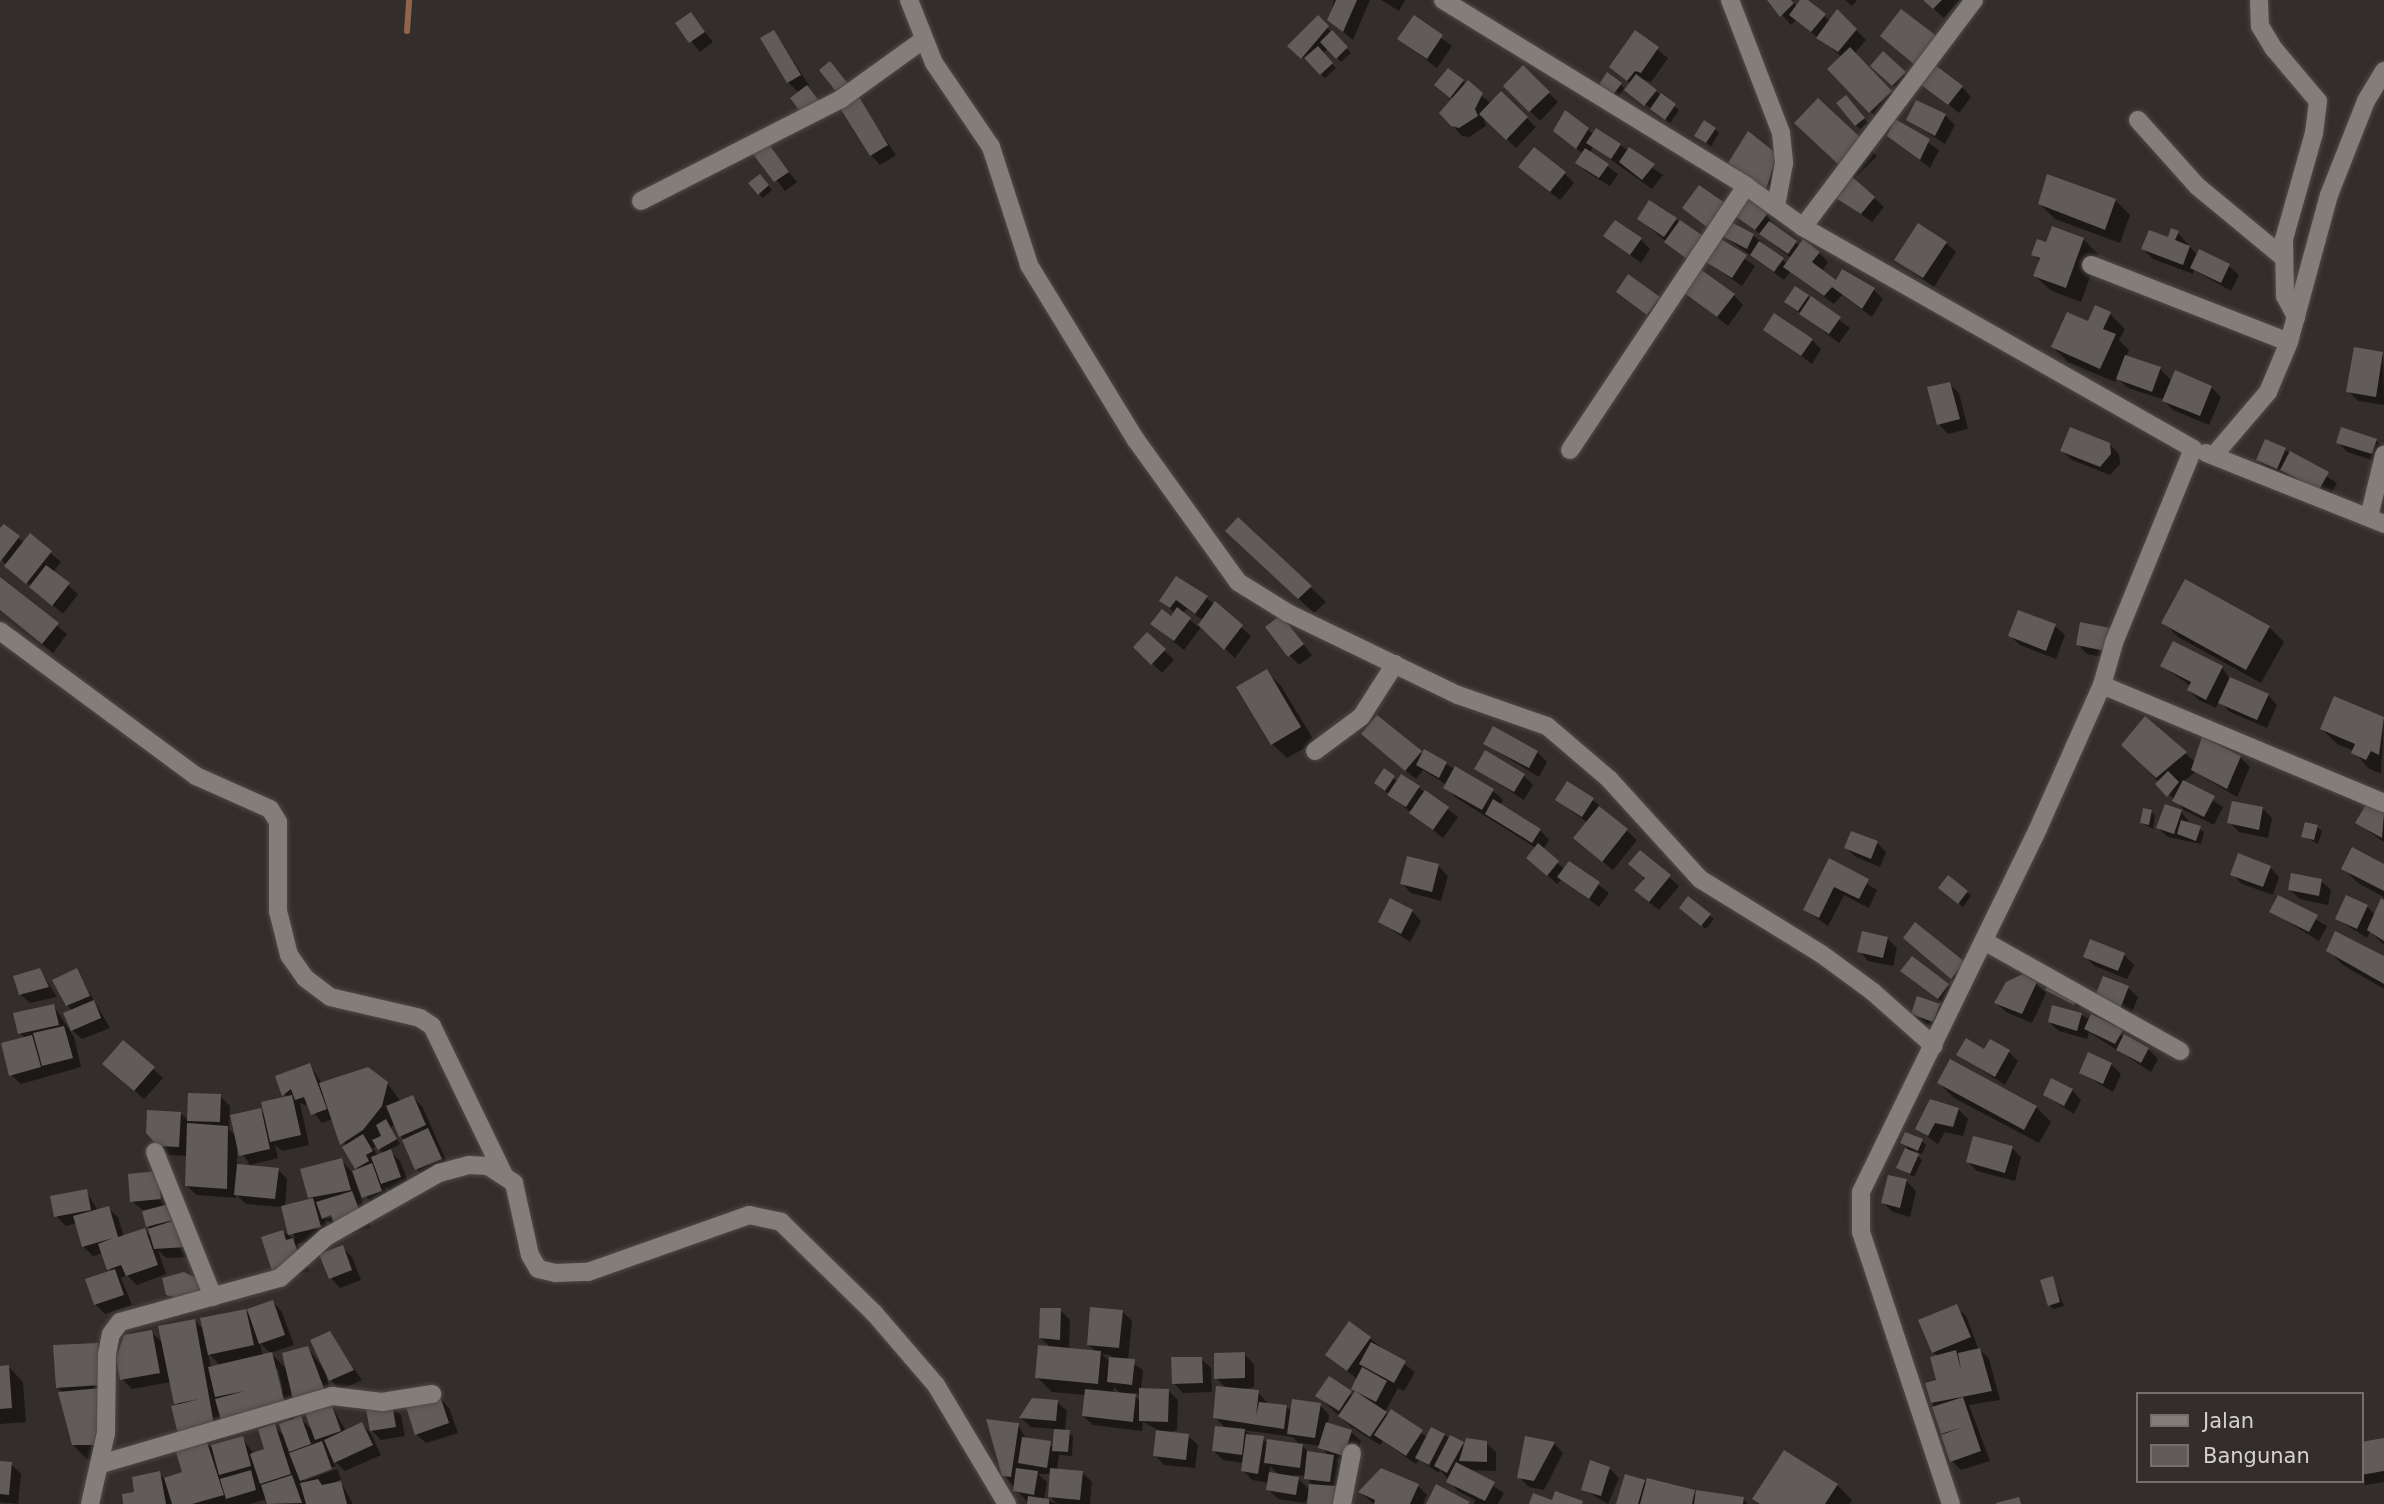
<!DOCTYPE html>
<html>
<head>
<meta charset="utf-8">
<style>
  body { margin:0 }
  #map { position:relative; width:2384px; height:1504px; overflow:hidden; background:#332e2b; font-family:"DejaVu Sans",sans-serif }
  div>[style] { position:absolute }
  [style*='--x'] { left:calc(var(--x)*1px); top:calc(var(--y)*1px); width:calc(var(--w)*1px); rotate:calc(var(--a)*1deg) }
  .shadow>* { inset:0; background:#0007 }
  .stream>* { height:6px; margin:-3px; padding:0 3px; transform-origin:3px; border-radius:3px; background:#93644d }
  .building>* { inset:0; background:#615b59 }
  .roads { filter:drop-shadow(0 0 2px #4f4a48) drop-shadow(0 0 2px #4f4a48) }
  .minor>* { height:18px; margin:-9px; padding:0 9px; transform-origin:9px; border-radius:9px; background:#847e7b }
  span { translate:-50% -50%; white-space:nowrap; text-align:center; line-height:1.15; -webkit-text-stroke:7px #332e2b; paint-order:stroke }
  .legend { position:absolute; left:2136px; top:1392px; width:228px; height:91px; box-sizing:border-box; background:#332e2b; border:2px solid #736f6d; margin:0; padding:9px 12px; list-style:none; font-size:21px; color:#d4d1cf }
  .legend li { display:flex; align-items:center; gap:14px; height:35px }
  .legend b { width:35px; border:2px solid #736f6d }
</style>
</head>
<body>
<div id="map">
  <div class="shadow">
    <div style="clip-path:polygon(1334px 0,1370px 0,1353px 40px,1329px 20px)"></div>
    <div style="clip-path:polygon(1381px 0,1405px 0,1399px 11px)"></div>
    <div style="clip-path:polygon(1769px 0,1792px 0,1797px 7px,1805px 0,1830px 21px,1837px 11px,1866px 40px,1854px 54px,1905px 107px,1885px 126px,1870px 111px,1842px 57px,1796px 20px,1791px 25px)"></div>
    <div style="clip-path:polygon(1845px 0,1857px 0,1852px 6px)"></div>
    <div style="clip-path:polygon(1924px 0,1960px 0,1944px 18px)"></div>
    <div style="clip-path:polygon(691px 15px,713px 42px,700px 52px,678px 24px)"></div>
    <div style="clip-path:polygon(1318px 18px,1351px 53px,1341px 62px,1328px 48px,1323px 54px,1336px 68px,1325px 78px,1290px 46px)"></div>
    <div style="clip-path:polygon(1414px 18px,1452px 46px,1437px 68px,1399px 39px)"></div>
    <div style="clip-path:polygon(774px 32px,809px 85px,799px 93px,788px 82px)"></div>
    <div style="clip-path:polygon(1636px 33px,1668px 58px,1651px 82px,1639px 78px,1679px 110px,1670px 123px,1624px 88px,1617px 99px,1604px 90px,1620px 84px,1626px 90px,1631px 84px,1611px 67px)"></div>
    <div style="clip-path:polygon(1883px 54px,1914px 83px,1903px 95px,1872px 66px)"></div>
    <div style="clip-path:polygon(1523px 68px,1558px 102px,1540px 121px,1505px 86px)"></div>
    <div style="clip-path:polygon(1463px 82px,1491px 103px,1501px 93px,1536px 127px,1516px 148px,1483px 115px,1486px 126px,1469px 137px,1462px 136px,1452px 125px,1453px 99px,1441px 89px)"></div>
    <div style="clip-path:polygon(1923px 84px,1962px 87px,1971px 97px,1959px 113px)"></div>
    <div style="clip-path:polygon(858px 99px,896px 155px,880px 165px,871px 155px)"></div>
    <div style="clip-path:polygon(1850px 101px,1868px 123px,1860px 129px,1856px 125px)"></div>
    <div style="clip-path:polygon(1566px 112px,1594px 135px,1620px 145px,1663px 175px,1652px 189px,1593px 147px,1589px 153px,1618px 174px,1610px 186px,1587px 172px,1577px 162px,1583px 154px,1555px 131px)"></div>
    <div style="clip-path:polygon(1945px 115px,1955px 125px,1945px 144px,1908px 120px)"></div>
    <div style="clip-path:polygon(1896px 121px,1939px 150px,1930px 168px,1889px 136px)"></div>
    <div style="clip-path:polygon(1715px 129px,1719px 133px,1711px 146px,1696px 135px)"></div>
    <div style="clip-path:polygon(1862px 141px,1877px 156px,1853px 180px,1884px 207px,1872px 222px,1837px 197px)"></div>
    <div style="clip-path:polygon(764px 142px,797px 182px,785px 191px,753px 150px)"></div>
    <div style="clip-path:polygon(1776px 155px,1776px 197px,1730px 163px)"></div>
    <div style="clip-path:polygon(1564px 173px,1574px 183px,1560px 200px,1530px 176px)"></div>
    <div style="clip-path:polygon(760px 176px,772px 190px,763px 198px,759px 194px)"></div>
    <div style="clip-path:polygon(2115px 200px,2130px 215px,2120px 243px,2055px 219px,2040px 204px)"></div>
    <div style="clip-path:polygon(1767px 214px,1774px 227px,1800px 246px,1819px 253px,1828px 262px,1822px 271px,1836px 282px,1874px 290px,1883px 299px,1872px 317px,1842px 295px,1834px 304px,1790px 272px,1784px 280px,1720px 233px,1716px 239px,1755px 266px,1742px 286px,1703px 259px,1697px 267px,1639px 219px,1676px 220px,1702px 238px,1718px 236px,1694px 217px,1728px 223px,1753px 235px,1787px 264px,1791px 258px,1737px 216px)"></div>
    <div style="clip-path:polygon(2178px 233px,2198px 256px,2229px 266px,2239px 275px,2231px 291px,2194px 270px,2193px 274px,2153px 259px,2143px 249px)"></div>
    <div style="clip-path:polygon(1606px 236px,1641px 240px,1650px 249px,1641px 263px)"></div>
    <div style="clip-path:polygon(2083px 239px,2098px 254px,2081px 302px,2050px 290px,2035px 276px,2041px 262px,2033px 254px,2047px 244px)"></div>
    <div style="clip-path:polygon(1946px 243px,1956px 252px,1934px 287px,1896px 260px)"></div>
    <div style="clip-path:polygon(1618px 292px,1659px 298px,1668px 308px,1658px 323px)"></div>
    <div style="clip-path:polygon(1685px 292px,1734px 295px,1743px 305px,1728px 326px)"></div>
    <div style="clip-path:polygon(1808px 297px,1850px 328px,1839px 343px,1791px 306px)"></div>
    <div style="clip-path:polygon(2110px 314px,2125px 329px,2119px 340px,2129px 350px,2126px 357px,2160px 369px,2172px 381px,2175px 372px,2211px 387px,2221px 397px,2209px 425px,2173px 410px,2162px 399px,2128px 388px,2117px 378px,2115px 382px,2068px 362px,2053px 347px)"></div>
    <div style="clip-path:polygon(1765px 330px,1812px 340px,1821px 349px,1812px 364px)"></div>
    <div style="clip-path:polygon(2383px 354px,2384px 405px,2358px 401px,2348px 391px)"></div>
    <div style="clip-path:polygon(1949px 384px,1959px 393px,1968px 429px,1948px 434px,1939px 424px)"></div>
    <div style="clip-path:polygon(2376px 440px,2384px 449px,2381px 463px,2347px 452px,2338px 442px)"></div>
    <div style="clip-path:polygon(2109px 444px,2119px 454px,2120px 464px,2110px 475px,2072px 460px,2062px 451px)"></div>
    <div style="clip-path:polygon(2285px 450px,2337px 483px,2328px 499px,2268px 469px,2258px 460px)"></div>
    <div style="clip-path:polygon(1238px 519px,1326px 602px,1314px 613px,1242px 545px)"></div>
    <div style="clip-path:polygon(4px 526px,24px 543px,31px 536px,61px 562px,53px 572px,78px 594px,63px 614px,0 559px)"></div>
    <div style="clip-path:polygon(evenodd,1176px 578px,1207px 598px,1251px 636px,1235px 658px,1201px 627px,1184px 650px,1152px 624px,1175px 613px,1161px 601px,1176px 578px,1187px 609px,1203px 620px,1198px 627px,1182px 613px,1187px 609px)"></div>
    <div style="clip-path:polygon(0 579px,67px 634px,53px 653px,0 610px)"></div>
    <div style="clip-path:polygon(1281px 617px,1312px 655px,1299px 665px,1290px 656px)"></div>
    <div style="clip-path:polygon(2163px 622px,2269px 627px,2284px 642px,2261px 683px,2178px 637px)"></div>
    <div style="clip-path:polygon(2055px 626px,2065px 635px,2056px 659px,2020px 645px,2010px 636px)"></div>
    <div style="clip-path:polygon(1147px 634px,1174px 660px,1162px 673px,1135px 647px)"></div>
    <div style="clip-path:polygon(2123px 641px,2119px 660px,2087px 654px,2078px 644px)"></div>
    <div style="clip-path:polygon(2162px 666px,2222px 667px,2230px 679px,2268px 695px,2277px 705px,2267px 728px,2230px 712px,2219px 701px,2216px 708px,2199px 700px,2189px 690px,2191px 686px)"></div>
    <div style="clip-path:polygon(1266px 671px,1281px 686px,1315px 742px,1287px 758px,1272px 744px)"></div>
    <div style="clip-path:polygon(2335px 698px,2384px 719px,2381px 774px,2368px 768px,2354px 751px,2337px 744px,2322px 729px)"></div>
    <div style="clip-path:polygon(1377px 717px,1423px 755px,1425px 752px,1493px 791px,1503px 800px,1500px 805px,1540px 830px,1549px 840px,1543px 850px,1565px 870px,1570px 863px,1609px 893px,1599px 907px,1562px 879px,1557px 884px,1538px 867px,1536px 848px,1455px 797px,1447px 785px,1423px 770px,1416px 779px,1373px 744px)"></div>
    <div style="clip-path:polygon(2145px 718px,2195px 762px,2240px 757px,2250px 767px,2237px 797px,2195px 772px,2183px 782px,2223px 807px,2214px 825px,2184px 810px,2138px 760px)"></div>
    <div style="clip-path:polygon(1485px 744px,1537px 752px,1547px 762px,1539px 777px)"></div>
    <div style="clip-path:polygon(1476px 769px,1523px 775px,1533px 785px,1524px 800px)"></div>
    <div style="clip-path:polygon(1384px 771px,1398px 782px,1419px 788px,1458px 817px,1443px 838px,1380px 787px)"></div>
    <div style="clip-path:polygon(1557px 800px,1593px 800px,1637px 840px,1613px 870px,1575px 838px,1588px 823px)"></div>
    <div style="clip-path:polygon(2367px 806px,2384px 815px,2384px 842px,2357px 823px)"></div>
    <div style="clip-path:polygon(2263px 809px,2272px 818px,2268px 838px,2239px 832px,2229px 822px)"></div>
    <div style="clip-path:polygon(2151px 811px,2155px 816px,2153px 829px,2142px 823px)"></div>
    <div style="clip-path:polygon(2181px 811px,2190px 824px,2204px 832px,2201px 844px,2168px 837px,2158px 828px)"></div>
    <div style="clip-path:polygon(2317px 827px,2322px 831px,2318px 844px,2303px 836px)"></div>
    <div style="clip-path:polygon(1877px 843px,1886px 852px,1880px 867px,1856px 857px,1846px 848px)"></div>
    <div style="clip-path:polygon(1640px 852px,1679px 886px,1659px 910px,1646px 900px)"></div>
    <div style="clip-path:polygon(1829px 861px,1877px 890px,1869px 908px,1844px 895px,1828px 926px,1805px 910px)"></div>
    <div style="clip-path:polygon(1438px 866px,1448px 876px,1441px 901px,1411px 893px,1402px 883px)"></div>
    <div style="clip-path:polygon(2384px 866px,2384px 897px,2358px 883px,2343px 868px)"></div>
    <div style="clip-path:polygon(2270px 867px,2279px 877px,2273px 895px,2242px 884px,2232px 874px)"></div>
    <div style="clip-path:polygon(2321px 881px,2331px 890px,2328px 905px,2300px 899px,2290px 890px)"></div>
    <div style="clip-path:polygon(1945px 892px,1967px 892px,1971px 896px,1963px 907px)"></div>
    <div style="clip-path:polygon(2279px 897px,2327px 926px,2319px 941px,2272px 912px)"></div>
    <div style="clip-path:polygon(2384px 902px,2384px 945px,2370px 931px,2367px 938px,2337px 919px,2367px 906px,2375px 915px)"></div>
    <div style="clip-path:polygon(1412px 911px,1421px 921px,1410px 942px,1380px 922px)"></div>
    <div style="clip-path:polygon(1686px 913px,1709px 915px,1714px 919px,1706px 929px)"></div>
    <div style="clip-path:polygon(1887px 938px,1897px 948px,1893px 966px,1868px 961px,1859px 951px)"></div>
    <div style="clip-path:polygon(1915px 947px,1964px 963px,1962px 987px)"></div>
    <div style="clip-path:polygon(2328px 950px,2384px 958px,2384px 989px,2343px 965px)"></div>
    <div style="clip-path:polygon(2124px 955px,2134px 965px,2127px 979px,2095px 966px,2085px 957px)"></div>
    <div style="clip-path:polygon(40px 970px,57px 997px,30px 1003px,20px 994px)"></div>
    <div style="clip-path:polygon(76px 970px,110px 1028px,82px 1039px,72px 1030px,73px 1011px,67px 1005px)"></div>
    <div style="clip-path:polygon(1903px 971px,1948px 985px,1958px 995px,1948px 1007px)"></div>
    <div style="clip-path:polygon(2036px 983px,2046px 993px,2032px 1023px,2006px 1012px,1996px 1003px)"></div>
    <div style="clip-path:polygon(2128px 988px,2138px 997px,2130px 1018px,2106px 1008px)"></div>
    <div style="clip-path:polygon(2048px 990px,2082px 1001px,2079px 1008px)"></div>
    <div style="clip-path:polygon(1939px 1005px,1948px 1015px,1943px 1031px,1922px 1023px,1913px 1014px)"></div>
    <div style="clip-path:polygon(54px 1006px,74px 1037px,81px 1067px,21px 1084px,11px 1075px,25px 1038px,20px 1033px)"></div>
    <div style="clip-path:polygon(2081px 1015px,2148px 1049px,2158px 1059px,2151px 1072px,2089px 1032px,2087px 1039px,2059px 1031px,2049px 1022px)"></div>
    <div style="clip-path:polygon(1985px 1051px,2009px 1052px,2018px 1061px,2005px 1085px,1958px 1055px)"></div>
    <div style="clip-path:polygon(2111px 1064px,2121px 1074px,2113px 1092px,2081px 1073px)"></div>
    <div style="clip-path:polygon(evenodd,310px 1065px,322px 1084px,387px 1083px,401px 1102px,412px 1097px,422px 1106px,450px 1169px,426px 1179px,417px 1169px,395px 1123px,391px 1128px,400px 1144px,389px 1150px,400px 1161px,410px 1187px,392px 1193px,385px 1186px,391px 1201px,373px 1207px,353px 1175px,371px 1227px,346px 1236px,325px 1219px,329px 1236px,297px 1244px,309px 1271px,283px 1280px,274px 1270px,283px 1232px,295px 1239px,283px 1207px,246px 1204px,236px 1194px,236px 1198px,197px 1195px,187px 1186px,188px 1156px,169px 1155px,159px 1145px,181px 1114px,189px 1121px,189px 1095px,220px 1096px,230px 1106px,229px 1129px,237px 1137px,260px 1110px,266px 1116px,287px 1098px,277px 1077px,310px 1065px,300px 1103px,310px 1107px,322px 1123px,333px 1119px,358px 1170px,352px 1172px,341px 1160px,310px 1197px,313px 1200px,285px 1206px,287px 1179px,278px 1169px,237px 1165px,237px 1145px,250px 1165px,278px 1158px,275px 1145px,282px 1151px,309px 1145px,300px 1103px,310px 1065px,377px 1145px,379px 1149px,384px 1154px,378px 1156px,373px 1148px,377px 1145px,310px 1065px,340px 1214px,326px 1219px,326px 1215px,340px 1214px)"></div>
    <div style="clip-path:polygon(153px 1069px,163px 1078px,144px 1099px,114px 1073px)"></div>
    <div style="clip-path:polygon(1939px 1083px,2036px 1107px,2051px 1122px,2039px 1143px,1954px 1098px)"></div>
    <div style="clip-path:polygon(2072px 1090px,2081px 1100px,2074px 1114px,2045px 1095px)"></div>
    <div style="clip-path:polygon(1958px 1109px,1968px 1119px,1963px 1136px,1945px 1132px,1938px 1144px,1917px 1129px)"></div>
    <div style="clip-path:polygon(1922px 1141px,1926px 1145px,1922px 1154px,1912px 1150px,1922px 1160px,1914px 1177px,1898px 1168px,1907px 1147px,1902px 1142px)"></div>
    <div style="clip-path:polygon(2012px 1148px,2021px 1157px,2015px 1181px,1977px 1171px,1968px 1162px)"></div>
    <div style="clip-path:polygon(158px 1173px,196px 1257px,166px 1258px,158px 1250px,166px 1274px,137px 1285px,127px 1275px,121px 1278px,132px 1305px,105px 1314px,95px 1304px,112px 1272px,103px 1253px,93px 1256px,83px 1246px,77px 1223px,66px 1226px,56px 1216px,86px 1191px,98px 1211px,108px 1208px,118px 1217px,124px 1237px,144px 1230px,153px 1238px,143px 1210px,132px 1201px)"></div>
    <div style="clip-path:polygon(1906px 1181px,1916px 1191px,1910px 1217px,1893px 1212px,1883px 1203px)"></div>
    <div style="clip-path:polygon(342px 1247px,352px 1257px,361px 1280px,340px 1288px,331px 1278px)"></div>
    <div style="clip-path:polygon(2052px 1278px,2064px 1306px,2053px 1309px,2049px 1305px)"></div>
    <div style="clip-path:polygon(evenodd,273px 1302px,282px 1312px,294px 1345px,270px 1353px,260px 1343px,263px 1356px,272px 1354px,289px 1372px,308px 1348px,326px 1372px,329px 1333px,362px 1380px,340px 1390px,326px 1375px,333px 1401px,290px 1398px,295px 1419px,300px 1418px,313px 1431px,331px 1405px,346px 1431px,362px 1424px,371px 1434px,381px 1455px,345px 1471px,333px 1460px,336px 1466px,304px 1478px,304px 1481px,337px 1469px,341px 1479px,331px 1485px,341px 1482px,353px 1504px,269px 1504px,267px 1499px,250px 1504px,125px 1504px,159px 1473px,165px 1479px,184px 1473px,179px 1406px,171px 1382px,132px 1389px,122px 1379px,151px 1332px,164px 1344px,195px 1321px,205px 1331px,245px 1311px,251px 1316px,273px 1302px,208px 1353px,221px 1366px,211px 1368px,208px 1353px,273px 1302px,274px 1369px,278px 1369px,283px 1391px,280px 1392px,274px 1369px,273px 1302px,289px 1419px,285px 1437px,274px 1426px,267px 1450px,254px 1454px,242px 1438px,211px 1447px,207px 1443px,224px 1439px,220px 1420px,233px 1433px,289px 1419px)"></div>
    <div style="clip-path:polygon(1956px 1307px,1966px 1316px,1978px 1348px,1989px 1359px,2000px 1400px,1969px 1405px,1990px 1461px,1961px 1470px,1952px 1461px,1932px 1402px,1939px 1357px,1933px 1352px)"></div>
    <div style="clip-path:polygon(evenodd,1060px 1310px,1070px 1320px,1069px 1350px,1096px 1352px,1088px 1344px,1122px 1311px,1132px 1321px,1128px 1360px,1143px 1370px,1141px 1390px,1168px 1390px,1178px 1400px,1177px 1430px,1166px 1433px,1188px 1436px,1198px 1445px,1195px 1468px,1164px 1465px,1155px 1455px,1158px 1430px,1143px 1422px,1142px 1431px,1093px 1425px,1083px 1416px,1086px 1395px,1052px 1392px,1037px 1377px,1051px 1348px,1041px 1338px,1060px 1310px,1102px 1354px,1111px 1355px,1110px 1362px,1102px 1354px,1060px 1310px,1114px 1387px,1121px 1394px,1113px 1394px,1114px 1387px,1060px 1310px,1132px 1393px,1141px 1394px,1141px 1402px,1132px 1393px)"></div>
    <div style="clip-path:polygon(1350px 1324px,1415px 1372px,1404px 1391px,1398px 1388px,1385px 1412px,1389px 1416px,1428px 1437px,1444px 1435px,1465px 1446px,1486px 1443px,1496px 1452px,1496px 1471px,1468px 1470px,1504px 1493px,1498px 1504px,1474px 1504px,1475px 1500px,1458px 1491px,1440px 1470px,1439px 1473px,1419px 1460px,1416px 1464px,1383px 1441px,1380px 1445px,1350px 1426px,1318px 1396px,1354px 1395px,1356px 1392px,1357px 1379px,1327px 1355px)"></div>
    <div style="clip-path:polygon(97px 1344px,112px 1359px,115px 1405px,110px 1460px,88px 1460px,73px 1445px,63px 1393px,58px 1388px)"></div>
    <div style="clip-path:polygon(evenodd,1244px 1354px,1254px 1364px,1254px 1387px,1240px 1390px,1258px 1392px,1268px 1404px,1286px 1406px,1292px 1412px,1320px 1405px,1329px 1415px,1328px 1424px,1351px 1432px,1361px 1441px,1354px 1465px,1336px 1459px,1343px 1466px,1340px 1492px,1309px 1504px,1310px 1493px,1305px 1503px,1278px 1499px,1268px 1489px,1269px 1483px,1252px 1480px,1243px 1470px,1244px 1463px,1223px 1460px,1214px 1451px,1226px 1429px,1215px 1417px,1227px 1389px,1216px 1378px,1244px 1354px,1243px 1430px,1293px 1437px,1301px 1446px,1268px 1443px,1243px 1430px,1244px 1354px,1300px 1443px,1321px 1446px,1329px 1456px,1310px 1454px,1300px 1443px,1244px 1354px,1270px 1466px,1279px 1475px,1269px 1474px,1270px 1466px,1244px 1354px,1294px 1475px,1306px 1476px,1313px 1486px,1310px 1490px,1294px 1475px)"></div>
    <div style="clip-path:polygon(1201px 1359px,1211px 1368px,1212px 1392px,1183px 1393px,1174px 1383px)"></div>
    <div style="clip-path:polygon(0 1367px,9px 1367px,23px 1382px,26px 1422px,0 1424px)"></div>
    <div style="clip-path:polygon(440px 1398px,449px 1408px,458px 1433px,426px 1443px,416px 1434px)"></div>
    <div style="clip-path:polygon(evenodd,1057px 1402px,1067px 1411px,1065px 1431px,1073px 1436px,1072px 1456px,1059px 1455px,1057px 1470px,1082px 1472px,1092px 1482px,1090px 1504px,1029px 1504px,1004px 1475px,1018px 1425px,1027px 1440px,1054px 1447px,1055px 1429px,1031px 1427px,1021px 1418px,1057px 1402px,1038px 1474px,1052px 1474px,1050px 1496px,1057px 1504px,1044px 1500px,1047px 1482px,1038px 1474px)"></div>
    <div style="clip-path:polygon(391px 1405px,401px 1415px,405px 1436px,381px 1440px,372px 1431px)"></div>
    <div style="clip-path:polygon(2384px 1440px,2384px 1482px,2365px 1485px,2361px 1444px)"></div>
    <div style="clip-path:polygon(1554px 1443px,1563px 1453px,1544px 1490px,1529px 1487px,1519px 1477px)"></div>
    <div style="clip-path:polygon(0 1463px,11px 1464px,21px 1474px,18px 1504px,0 1502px)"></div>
    <div style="clip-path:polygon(1609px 1468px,1619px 1478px,1608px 1504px,1583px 1489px)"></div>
    <div style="clip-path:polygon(1644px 1482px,1697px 1495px,1743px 1499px,1748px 1504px,1619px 1504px)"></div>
    <div style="clip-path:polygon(1837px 1485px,1852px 1500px,1849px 1504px,1760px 1504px,1754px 1499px)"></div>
    <div style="clip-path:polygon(1418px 1486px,1427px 1495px,1423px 1504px,1374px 1504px,1360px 1492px)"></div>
  </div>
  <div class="stream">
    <div style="--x:407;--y:31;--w:31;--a:-86"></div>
  </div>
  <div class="building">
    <div style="clip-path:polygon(1336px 0,1357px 0,1343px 32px,1327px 20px)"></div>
    <div style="clip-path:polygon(1767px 0,1791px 0,1794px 3px,1780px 17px)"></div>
    <div style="clip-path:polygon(1800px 0,1808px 0,1826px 14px,1811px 32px,1789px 15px)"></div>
    <div style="clip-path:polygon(1923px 0,1942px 0,1933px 9px)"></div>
    <div style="clip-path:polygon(1837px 9px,1857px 29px,1838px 52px,1816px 38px)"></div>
    <div style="clip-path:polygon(1901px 9px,1938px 37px,1915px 65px,1880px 36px)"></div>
    <div style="clip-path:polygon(691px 12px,705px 32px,689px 43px,675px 23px)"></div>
    <div style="clip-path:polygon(1318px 15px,1329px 26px,1301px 59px,1287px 46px)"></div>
    <div style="clip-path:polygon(1414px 15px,1443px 35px,1427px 59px,1397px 39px)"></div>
    <div style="clip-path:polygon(774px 30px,801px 75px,787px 83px,760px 38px)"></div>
    <div style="clip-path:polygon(1332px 30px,1348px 47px,1336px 59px,1320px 42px)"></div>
    <div style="clip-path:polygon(1635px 30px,1659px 47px,1641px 73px,1635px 71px,1627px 81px,1609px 67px)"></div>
    <div style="clip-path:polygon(1318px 46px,1333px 63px,1320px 75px,1304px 58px)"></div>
    <div style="clip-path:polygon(1850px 47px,1892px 91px,1869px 113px,1827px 69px)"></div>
    <div style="clip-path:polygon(1883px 51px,1906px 72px,1892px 86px,1870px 66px)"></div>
    <div style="clip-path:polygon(830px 61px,849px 85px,838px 94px,819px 70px)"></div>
    <div style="clip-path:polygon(1523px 65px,1550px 92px,1529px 112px,1503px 86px)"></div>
    <div style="clip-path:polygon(1935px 65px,1963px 86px,1948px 105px,1920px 84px)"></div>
    <div style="clip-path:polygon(1448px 68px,1464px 80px,1450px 98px,1434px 85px)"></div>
    <div style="clip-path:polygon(1607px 72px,1622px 83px,1612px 96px,1598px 86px)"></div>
    <div style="clip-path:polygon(1636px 74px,1657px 90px,1644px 106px,1624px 90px)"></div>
    <div style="clip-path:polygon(1468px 80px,1483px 93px,1475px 109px,1478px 116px,1459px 128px,1451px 126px,1439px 113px)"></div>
    <div style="clip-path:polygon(807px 85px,819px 101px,802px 114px,790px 98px)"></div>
    <div style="clip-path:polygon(1501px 91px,1528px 117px,1506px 140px,1479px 114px)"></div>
    <div style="clip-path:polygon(1661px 93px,1676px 104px,1665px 120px,1650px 109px)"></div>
    <div style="clip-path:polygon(1846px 95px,1865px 118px,1855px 126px,1836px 103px)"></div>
    <div style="clip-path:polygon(859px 97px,888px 145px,870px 156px,840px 108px)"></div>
    <div style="clip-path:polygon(1818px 98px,1863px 140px,1839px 165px,1794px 123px)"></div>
    <div style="clip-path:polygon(1916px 100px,1946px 114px,1935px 136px,1906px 120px)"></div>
    <div style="clip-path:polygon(1565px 110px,1589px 128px,1576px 149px,1553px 131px)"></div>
    <div style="clip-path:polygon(1895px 119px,1930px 139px,1920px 160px,1887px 136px)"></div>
    <div style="clip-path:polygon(1704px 120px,1716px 128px,1706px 143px,1694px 136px)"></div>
    <div style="clip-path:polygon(1596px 128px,1621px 144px,1611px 159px,1586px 143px)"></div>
    <div style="clip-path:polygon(1748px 131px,1777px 154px,1766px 190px,1728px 163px)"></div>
    <div style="clip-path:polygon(765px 139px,789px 172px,774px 182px,750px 150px)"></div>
    <div style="clip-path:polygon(1534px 147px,1566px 172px,1550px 192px,1518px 167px)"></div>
    <div style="clip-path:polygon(1629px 147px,1655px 164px,1642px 180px,1619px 162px)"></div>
    <div style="clip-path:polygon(1585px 148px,1609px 164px,1599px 178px,1575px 163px)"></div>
    <div style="clip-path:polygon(760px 174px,769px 185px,758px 195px,748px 183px)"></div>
    <div style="clip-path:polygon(2047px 174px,2116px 199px,2105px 230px,2038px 204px)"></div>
    <div style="clip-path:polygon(1850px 175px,1875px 197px,1861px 214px,1834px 197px)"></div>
    <div style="clip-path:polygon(1699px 185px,1725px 203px,1708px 228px,1682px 208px)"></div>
    <div style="clip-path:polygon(1748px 199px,1768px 213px,1755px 230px,1735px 216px)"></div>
    <div style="clip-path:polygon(1649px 200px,1677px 218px,1664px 237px,1637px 219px)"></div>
    <div style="clip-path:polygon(1615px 220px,1642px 238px,1630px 255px,1603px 236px)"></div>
    <div style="clip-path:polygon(1680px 220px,1703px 236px,1687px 259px,1664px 242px)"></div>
    <div style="clip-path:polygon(1727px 220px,1754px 234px,1747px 249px,1720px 235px)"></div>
    <div style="clip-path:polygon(1769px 221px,1797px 241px,1788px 254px,1759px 234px)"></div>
    <div style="clip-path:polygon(1918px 223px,1947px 242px,1923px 278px,1894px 260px)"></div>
    <div style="clip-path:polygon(2052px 226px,2084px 238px,2066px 288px,2033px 276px,2040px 258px,2031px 255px,2037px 239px,2046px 242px)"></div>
    <div style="clip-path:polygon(2171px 228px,2179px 231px,2175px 240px,2190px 246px,2183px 265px,2141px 249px,2149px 230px,2168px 237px)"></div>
    <div style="clip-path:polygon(1716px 236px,1747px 255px,1732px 278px,1701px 259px)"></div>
    <div style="clip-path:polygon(1803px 239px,1820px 252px,1812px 262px,1836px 280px,1842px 269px,1875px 288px,1862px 309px,1832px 287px,1824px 296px,1783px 267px)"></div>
    <div style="clip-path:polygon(1759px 241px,1784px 258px,1774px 272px,1750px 255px)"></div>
    <div style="clip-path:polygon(2199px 249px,2230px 264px,2221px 283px,2190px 268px)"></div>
    <div style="clip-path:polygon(1700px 269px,1735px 294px,1717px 317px,1683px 292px)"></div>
    <div style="clip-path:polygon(1628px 274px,1660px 297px,1647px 315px,1616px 292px)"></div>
    <div style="clip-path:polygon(1795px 286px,1809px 295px,1798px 311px,1784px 302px)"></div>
    <div style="clip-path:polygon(1811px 296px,1841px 317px,1829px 334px,1799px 314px)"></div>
    <div style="clip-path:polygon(2095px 305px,2111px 312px,2103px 329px,2116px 334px,2100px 369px,2051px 347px,2067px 312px,2088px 321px)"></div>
    <div style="clip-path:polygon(1774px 313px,1813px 339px,1801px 356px,1763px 330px)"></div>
    <div style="clip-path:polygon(2354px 347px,2383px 352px,2376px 397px,2346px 392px)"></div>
    <div style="clip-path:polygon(2125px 355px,2161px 367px,2152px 392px,2116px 379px)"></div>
    <div style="clip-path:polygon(2175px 370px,2212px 386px,2200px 416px,2162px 401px)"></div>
    <div style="clip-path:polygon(1950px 382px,1960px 419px,1937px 425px,1927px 387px)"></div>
    <div style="clip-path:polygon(2070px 427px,2110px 443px,2111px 454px,2100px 467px,2060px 451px)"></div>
    <div style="clip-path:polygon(2341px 427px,2377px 439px,2372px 454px,2336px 443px)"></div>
    <div style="clip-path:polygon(2265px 439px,2286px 448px,2277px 469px,2256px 460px)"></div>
    <div style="clip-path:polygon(2290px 451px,2329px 472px,2319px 490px,2280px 470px)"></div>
    <div style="clip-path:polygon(1238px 517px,1312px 586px,1298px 599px,1225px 531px)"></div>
    <div style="clip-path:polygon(4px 524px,20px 536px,0 562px,0 528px)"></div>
    <div style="clip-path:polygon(30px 533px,52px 551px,26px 584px,4px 566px)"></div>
    <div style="clip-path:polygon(46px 565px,70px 583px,52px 606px,29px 587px)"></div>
    <div style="clip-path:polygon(1176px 576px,1208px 596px,1195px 614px,1176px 600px,1170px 608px,1159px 601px)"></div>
    <div style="clip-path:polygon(0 577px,59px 623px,42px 644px,0 610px)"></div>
    <div style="clip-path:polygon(2185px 579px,2270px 626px,2246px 670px,2161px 623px)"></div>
    <div style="clip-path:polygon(1215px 601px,1243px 625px,1224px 650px,1198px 625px)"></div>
    <div style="clip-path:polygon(1177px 607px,1191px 618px,1174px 641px,1150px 624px,1162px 609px,1171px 616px)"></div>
    <div style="clip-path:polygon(2018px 610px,2056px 624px,2046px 651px,2008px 636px)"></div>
    <div style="clip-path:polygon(1281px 615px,1304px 644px,1288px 657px,1265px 627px)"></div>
    <div style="clip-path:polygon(2080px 622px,2115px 629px,2110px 652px,2076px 645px)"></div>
    <div style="clip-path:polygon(1147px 632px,1166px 649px,1151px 665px,1133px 647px)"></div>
    <div style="clip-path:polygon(2173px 641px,2223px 666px,2206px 700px,2187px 690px,2191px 682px,2160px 666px)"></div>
    <div style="clip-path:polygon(1267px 669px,1301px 727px,1271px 745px,1236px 687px)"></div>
    <div style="clip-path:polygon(2230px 677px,2269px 694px,2257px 720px,2218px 703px)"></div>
    <div style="clip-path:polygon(2334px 696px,2384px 717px,2379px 755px,2371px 751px,2366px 760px,2351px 753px,2355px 744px,2320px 729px)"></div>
    <div style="clip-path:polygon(1377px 715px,1422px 751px,1405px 771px,1361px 734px)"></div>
    <div style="clip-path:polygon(2145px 716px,2187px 752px,2156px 778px,2121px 745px)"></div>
    <div style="clip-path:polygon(1493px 726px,1538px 751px,1529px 768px,1483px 744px)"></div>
    <div style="clip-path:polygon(2202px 737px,2241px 756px,2227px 789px,2191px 770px)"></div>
    <div style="clip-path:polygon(1424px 749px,1447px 762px,1439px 778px,1416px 765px)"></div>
    <div style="clip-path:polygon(1485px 750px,1525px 774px,1514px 792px,1474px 769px)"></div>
    <div style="clip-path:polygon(1455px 766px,1494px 789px,1482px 810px,1443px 788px)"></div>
    <div style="clip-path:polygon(1384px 768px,1395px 776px,1385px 791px,1374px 783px)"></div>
    <div style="clip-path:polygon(2168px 771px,2179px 782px,2167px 797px,2155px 784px)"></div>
    <div style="clip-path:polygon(1401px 774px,1420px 786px,1406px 807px,1387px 795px)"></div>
    <div style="clip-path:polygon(2183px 780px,2215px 796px,2204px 817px,2172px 801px)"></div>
    <div style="clip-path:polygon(1567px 781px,1594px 798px,1582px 817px,1555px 800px)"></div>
    <div style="clip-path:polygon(1425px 790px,1449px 807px,1433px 830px,1409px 813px)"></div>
    <div style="clip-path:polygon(1493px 799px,1541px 829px,1532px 843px,1485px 814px)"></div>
    <div style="clip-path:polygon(2232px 801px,2263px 807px,2259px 830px,2227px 823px)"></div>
    <div style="clip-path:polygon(2367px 803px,2384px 813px,2382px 838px,2355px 823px)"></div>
    <div style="clip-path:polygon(2165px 804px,2182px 810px,2174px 834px,2156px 828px)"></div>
    <div style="clip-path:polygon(1599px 806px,1628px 829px,1602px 862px,1573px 838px)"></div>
    <div style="clip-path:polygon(2143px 808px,2152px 810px,2149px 825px,2140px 823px)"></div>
    <div style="clip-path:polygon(2181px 820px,2201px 826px,2196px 841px,2177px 834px)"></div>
    <div style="clip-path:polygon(2305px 822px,2318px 825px,2314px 840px,2301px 837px)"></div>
    <div style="clip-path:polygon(1851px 831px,1878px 841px,1871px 859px,1844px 848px)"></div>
    <div style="clip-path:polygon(1538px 843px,1559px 861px,1547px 876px,1526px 858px)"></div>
    <div style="clip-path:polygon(2352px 847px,2384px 864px,2384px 891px,2341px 869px)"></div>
    <div style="clip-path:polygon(1640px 850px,1671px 875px,1649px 902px,1634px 890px,1645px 878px,1628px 864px)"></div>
    <div style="clip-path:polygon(2238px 853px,2271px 866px,2263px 887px,2230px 875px)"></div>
    <div style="clip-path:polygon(1407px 856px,1439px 864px,1432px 892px,1400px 884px)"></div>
    <div style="clip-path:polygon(1829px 858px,1869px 879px,1859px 899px,1834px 887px,1819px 918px,1803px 910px)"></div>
    <div style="clip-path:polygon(1569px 861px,1600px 882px,1589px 899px,1557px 877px)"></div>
    <div style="clip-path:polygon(2291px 873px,2322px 879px,2319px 896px,2288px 890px)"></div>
    <div style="clip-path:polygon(1948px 875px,1968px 891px,1958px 904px,1938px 888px)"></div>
    <div style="clip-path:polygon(2278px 895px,2318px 915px,2309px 932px,2269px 912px)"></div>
    <div style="clip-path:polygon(2346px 895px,2368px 905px,2357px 929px,2335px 919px)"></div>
    <div style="clip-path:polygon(1688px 896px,1711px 914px,1701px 926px,1679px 908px)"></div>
    <div style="clip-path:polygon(1390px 898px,1413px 910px,1401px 934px,1378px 922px)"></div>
    <div style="clip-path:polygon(2381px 898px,2384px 900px,2384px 941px,2367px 930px)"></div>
    <div style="clip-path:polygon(1915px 922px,1965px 962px,1951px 979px,1903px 938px)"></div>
    <div style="clip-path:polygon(1862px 931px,1888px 937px,1883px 958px,1857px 952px)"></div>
    <div style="clip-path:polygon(2335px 931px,2384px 956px,2384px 984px,2326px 951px)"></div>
    <div style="clip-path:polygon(2090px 939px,2125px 953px,2118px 971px,2083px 957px)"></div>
    <div style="clip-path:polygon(1912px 956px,1949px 984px,1938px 999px,1900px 971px)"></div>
    <div style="clip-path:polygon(40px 968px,49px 987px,19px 995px,13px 976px)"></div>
    <div style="clip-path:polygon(77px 968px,90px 996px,66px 1006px,52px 980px)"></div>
    <div style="clip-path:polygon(2023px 974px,2037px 982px,2022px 1014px,1994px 1003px,2006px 982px)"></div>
    <div style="clip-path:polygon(2103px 976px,2129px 986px,2120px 1009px,2094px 999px)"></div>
    <div style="clip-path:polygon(2050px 981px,2079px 996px,2074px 1005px,2045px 990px)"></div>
    <div style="clip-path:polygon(1917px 996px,1940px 1004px,1933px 1022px,1911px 1014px)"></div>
    <div style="clip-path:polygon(94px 1000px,101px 1018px,71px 1031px,63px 1013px)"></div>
    <div style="clip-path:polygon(54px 1004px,59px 1025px,18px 1034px,13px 1013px)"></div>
    <div style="clip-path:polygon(2052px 1005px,2082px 1013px,2077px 1031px,2048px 1022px)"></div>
    <div style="clip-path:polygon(2091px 1014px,2123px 1030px,2115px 1044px,2084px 1029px)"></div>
    <div style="clip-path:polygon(64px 1026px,73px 1058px,42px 1066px,33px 1033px)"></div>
    <div style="clip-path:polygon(2124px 1034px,2149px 1048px,2141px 1063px,2116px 1050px)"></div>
    <div style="clip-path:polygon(32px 1035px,41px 1067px,9px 1076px,1px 1043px)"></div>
    <div style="clip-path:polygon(1966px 1038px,1984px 1049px,1990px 1039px,2010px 1050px,1995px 1077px,1956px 1055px)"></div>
    <div style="clip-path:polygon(123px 1040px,155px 1067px,134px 1091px,102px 1064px)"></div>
    <div style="clip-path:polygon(2088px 1052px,2112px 1063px,2103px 1084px,2079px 1073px)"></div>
    <div style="clip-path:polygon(1950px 1059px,2037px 1106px,2024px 1130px,1937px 1083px)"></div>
    <div style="clip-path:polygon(310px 1063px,327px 1109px,311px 1115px,304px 1097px,295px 1100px,291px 1089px,282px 1096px,275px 1076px)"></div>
    <div style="clip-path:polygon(368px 1067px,388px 1082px,382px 1106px,363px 1130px,340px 1145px,319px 1083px)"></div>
    <div style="clip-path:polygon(2051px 1078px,2073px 1089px,2064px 1106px,2043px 1095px)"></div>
    <div style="clip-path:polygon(188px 1093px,221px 1094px,220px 1122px,187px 1121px)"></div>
    <div style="clip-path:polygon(292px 1095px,301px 1135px,270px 1142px,261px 1102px)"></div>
    <div style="clip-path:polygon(413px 1095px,426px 1125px,399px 1137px,386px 1106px)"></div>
    <div style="clip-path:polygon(1930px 1099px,1959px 1108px,1953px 1127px,1935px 1123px,1928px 1136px,1915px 1129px)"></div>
    <div style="clip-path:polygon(261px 1108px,270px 1149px,239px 1156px,230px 1115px)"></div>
    <div style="clip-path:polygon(147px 1110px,181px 1112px,179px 1147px,158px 1146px,146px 1133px)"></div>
    <div style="clip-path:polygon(386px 1119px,397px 1139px,378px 1150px,372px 1140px,381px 1136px,376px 1125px)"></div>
    <div style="clip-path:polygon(187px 1123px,228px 1126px,227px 1189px,185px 1186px)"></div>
    <div style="clip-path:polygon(428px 1128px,442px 1159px,415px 1170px,402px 1140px)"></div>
    <div style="clip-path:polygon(1905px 1132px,1923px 1139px,1918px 1151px,1900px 1143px)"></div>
    <div style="clip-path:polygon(363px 1134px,373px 1151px,366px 1155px,369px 1161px,355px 1169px,342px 1147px)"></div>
    <div style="clip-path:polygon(1973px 1136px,2013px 1146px,2005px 1173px,1966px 1162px)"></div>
    <div style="clip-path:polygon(1905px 1148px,1919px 1154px,1910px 1174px,1896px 1168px)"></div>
    <div style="clip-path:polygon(391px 1149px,401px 1177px,381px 1184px,371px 1157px)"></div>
    <div style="clip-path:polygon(342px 1158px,351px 1190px,308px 1198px,300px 1169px)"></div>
    <div style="clip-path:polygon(372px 1163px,382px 1191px,362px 1198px,352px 1171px)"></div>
    <div style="clip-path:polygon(237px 1164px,279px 1168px,275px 1199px,234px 1195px)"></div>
    <div style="clip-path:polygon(158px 1171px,161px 1199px,130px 1202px,128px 1174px)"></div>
    <div style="clip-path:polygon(1888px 1175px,1907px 1179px,1900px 1208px,1881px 1203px)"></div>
    <div style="clip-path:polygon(87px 1189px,91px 1210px,54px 1217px,50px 1196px)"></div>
    <div style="clip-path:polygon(352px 1191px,362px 1217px,335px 1227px,331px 1215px,322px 1219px,316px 1202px)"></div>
    <div style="clip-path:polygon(313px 1198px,321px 1227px,288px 1235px,281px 1206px)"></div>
    <div style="clip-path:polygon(169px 1204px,173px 1220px,146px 1227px,142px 1211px)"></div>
    <div style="clip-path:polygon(109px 1206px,118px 1237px,145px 1228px,158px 1265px,126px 1276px,121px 1265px,107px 1270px,98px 1244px,113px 1238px,82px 1247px,73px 1216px)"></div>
    <div style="clip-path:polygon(178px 1219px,187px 1247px,154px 1249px,148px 1229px)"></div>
    <div style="clip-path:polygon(283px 1230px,286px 1240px,293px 1238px,301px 1262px,272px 1271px,261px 1237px)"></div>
    <div style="clip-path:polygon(343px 1245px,352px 1270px,329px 1279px,319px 1254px)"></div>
    <div style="clip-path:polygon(115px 1269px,124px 1295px,94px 1305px,85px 1279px)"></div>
    <div style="clip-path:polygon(184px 1272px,204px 1282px,208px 1295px,186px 1300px,166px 1295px,162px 1278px)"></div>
    <div style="clip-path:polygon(2053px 1276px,2060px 1302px,2048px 1306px,2040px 1280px)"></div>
    <div style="clip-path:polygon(273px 1300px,285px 1335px,259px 1344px,247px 1309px)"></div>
    <div style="clip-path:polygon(1957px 1304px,1971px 1337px,1932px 1353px,1918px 1320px)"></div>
    <div style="clip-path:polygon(1090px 1307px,1123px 1310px,1119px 1348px,1087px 1345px)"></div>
    <div style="clip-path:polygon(1040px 1308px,1061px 1308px,1060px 1340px,1039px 1338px)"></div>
    <div style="clip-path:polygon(246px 1309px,254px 1345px,208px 1355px,200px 1318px)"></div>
    <div style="clip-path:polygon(195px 1319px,215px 1430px,179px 1438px,171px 1406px,200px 1399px,174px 1404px,158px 1326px)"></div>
    <div style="clip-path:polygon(1349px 1321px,1371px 1337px,1347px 1371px,1325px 1355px)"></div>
    <div style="clip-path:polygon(152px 1330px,160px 1373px,120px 1380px,116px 1358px,124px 1335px)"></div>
    <div style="clip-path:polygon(330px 1331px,354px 1370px,329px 1381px,310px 1340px)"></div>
    <div style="clip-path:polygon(1371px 1342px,1406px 1361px,1394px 1383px,1359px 1364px)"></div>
    <div style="clip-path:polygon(98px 1343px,101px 1385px,56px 1388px,53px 1345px)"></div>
    <div style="clip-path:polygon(1038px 1345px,1101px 1351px,1098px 1384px,1035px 1378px)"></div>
    <div style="clip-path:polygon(308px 1346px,325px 1391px,293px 1400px,282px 1353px)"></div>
    <div style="clip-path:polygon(1980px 1348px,1992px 1391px,1931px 1403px,1925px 1383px,1936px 1380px,1930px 1357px,1956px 1350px,1961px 1370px,1958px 1353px)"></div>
    <div style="clip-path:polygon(272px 1352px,286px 1408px,222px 1424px,215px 1399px,245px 1391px,215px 1397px,208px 1367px)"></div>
    <div style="clip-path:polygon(1245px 1352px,1245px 1378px,1214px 1379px,1214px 1353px)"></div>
    <div style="clip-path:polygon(1109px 1357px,1135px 1359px,1132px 1385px,1107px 1382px)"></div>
    <div style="clip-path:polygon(1171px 1357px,1202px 1357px,1203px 1383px,1172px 1384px)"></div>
    <div style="clip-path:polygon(9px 1365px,12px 1408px,0 1409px,0 1366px)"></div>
    <div style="clip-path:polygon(1362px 1367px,1387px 1381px,1376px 1402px,1351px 1389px)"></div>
    <div style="clip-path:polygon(1329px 1376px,1352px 1391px,1339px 1411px,1315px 1396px)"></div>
    <div style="clip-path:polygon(1216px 1386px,1259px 1390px,1256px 1416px,1259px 1402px,1287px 1405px,1284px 1429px,1213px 1418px)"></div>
    <div style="clip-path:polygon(101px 1388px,96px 1445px,72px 1445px,58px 1392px)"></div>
    <div style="clip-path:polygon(1139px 1388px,1169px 1389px,1168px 1422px,1139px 1421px)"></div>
    <div style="clip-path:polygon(1085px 1389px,1136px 1394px,1133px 1422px,1082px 1416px)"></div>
    <div style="clip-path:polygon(1355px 1391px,1387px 1412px,1370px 1437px,1338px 1416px)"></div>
    <div style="clip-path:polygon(440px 1396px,449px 1423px,415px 1435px,406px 1407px)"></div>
    <div style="clip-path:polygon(1963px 1397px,1981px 1451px,1950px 1462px,1941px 1435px,1963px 1427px,1941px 1434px,1932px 1407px)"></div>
    <div style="clip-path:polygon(1032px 1398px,1058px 1400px,1056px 1421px,1019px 1418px)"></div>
    <div style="clip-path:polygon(1292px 1399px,1321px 1403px,1315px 1438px,1287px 1434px)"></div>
    <div style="clip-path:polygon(331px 1403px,341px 1431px,315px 1440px,305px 1413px)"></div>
    <div style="clip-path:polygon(392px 1403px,396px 1427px,370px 1431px,366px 1409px)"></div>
    <div style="clip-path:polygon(1391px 1409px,1423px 1430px,1406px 1456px,1374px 1435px)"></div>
    <div style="clip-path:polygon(301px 1416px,311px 1444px,289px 1452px,279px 1424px)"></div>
    <div style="clip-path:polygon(986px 1419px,1019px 1423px,1011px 1477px,1002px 1476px)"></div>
    <div style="clip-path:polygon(362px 1422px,373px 1445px,334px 1463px,324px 1440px)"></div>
    <div style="clip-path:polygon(1326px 1422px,1352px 1430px,1344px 1456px,1318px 1448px)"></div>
    <div style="clip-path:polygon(275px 1424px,291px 1474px,260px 1484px,250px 1454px,264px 1449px,258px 1429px)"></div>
    <div style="clip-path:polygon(1215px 1426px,1245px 1429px,1242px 1455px,1212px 1451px)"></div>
    <div style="clip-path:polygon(1431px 1427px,1445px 1434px,1429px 1465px,1415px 1458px)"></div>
    <div style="clip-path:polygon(1054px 1429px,1070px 1430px,1068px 1452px,1052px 1451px)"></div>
    <div style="clip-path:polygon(1156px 1430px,1189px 1434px,1186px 1460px,1153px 1456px)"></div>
    <div style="clip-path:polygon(1246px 1434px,1264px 1436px,1258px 1474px,1241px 1471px)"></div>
    <div style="clip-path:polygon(1450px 1435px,1464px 1442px,1447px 1473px,1434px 1466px)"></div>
    <div style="clip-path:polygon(243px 1436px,251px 1466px,219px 1475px,211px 1445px)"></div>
    <div style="clip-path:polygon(1525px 1436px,1555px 1442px,1534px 1481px,1517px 1478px)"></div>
    <div style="clip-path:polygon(1022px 1437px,1051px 1441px,1047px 1468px,1018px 1463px)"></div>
    <div style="clip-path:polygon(1466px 1438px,1487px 1441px,1487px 1462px,1459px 1461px)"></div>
    <div style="clip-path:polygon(2384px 1438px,2384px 1471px,2361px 1475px,2361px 1442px)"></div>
    <div style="clip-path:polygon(206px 1439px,224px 1495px,192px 1504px,172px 1504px,164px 1478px,182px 1472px,175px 1449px)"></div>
    <div style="clip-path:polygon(1267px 1439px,1303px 1444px,1300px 1468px,1264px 1463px)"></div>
    <div style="clip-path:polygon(322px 1441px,332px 1469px,300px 1481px,289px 1453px)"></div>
    <div style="clip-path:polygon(1784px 1450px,1838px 1484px,1825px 1504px,1760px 1504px,1752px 1499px)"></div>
    <div style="clip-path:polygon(1307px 1451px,1334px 1455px,1330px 1482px,1304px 1479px)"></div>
    <div style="clip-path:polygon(1590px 1460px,1610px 1467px,1601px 1496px,1581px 1490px)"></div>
    <div style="clip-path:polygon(0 1461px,12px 1462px,9px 1495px,0 1494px)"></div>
    <div style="clip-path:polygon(1456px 1462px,1495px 1482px,1485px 1501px,1446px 1482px)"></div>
    <div style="clip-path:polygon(1016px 1468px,1038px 1471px,1034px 1495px,1013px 1491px)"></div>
    <div style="clip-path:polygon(1050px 1468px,1083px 1471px,1080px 1500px,1048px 1497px)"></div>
    <div style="clip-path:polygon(1381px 1468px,1419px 1484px,1410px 1504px,1374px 1504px,1375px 1500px,1358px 1492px)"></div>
    <div style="clip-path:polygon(251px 1470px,256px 1490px,226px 1499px,220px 1479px)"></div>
    <div style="clip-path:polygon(160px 1471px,166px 1504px,123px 1504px,122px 1494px,134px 1492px,132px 1477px)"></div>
    <div style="clip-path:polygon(1269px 1472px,1299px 1477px,1296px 1495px,1266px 1490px)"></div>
    <div style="clip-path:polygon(1625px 1474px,1645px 1480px,1638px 1504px,1616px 1504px)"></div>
    <div style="clip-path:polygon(292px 1475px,302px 1503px,267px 1504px,261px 1485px)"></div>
    <div style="clip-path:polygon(1647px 1478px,1695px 1490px,1692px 1504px,1640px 1504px)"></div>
    <div style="clip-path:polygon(318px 1479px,322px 1485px,341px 1481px,347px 1504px,306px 1504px,300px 1483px)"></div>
    <div style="clip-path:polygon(1309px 1484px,1336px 1486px,1335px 1504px,1307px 1504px)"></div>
    <div style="clip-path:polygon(1436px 1484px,1470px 1502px,1468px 1504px,1426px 1504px)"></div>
    <div style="clip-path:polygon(1696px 1490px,1744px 1497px,1743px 1504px,1694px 1504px)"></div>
    <div style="clip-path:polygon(1555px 1491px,1583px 1501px,1582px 1504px,1529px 1504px,1533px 1493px,1552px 1500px)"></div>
    <div style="clip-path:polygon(1028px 1496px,1049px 1499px,1049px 1504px,1027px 1504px)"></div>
    <div style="clip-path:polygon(2019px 1497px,2021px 1504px,1996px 1504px,1996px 1503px)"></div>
  </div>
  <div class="roads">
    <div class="minor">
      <div style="--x:909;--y:0;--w:68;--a:68.4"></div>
      <div style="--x:934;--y:63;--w:102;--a:55.8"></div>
      <div style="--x:991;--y:147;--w:124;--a:72.1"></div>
      <div style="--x:1029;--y:265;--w:205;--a:58.6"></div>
      <div style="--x:1136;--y:440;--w:175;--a:54.3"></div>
      <div style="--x:1238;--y:582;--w:59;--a:31.8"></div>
      <div style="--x:1288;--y:613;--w:189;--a:25.8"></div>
      <div style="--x:1458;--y:695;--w:94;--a:19.2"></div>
      <div style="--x:1547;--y:726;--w:82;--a:40.5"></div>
      <div style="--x:1609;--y:779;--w:135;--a:47.7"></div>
      <div style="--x:1700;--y:879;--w:141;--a:31.7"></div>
      <div style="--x:1820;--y:953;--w:66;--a:36.3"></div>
      <div style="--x:1873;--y:992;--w:81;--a:41.5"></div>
      <div style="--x:1443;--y:0;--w:356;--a:31.5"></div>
      <div style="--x:1746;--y:186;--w:70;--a:35.7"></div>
      <div style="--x:1803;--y:227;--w:449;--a:29.6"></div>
      <div style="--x:2193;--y:449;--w:209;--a:112.2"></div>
      <div style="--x:2114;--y:643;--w:44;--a:105.9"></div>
      <div style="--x:2102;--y:685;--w:158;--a:114"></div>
      <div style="--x:2038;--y:829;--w:404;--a:116"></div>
      <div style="--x:1861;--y:1192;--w:40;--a:90"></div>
      <div style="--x:1861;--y:1232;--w:287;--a:71.7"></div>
      <div style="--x:1730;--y:0;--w:142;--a:69"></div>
      <div style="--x:1781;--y:133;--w:30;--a:84"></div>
      <div style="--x:1784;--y:163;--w:44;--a:100.5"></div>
      <div style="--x:2259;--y:0;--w:26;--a:88"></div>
      <div style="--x:2260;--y:26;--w:27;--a:59"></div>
      <div style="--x:2274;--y:49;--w:68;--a:49.8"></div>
      <div style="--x:2318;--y:101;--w:32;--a:97"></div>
      <div style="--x:2314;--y:133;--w:110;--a:105.8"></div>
      <div style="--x:2284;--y:239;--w:57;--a:89"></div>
      <div style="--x:2285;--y:296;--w:24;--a:62"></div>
      <div style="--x:2138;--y:120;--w:89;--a:48.2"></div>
      <div style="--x:2197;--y:186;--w:113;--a:39.6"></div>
      <div style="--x:641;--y:201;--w:225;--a:-27"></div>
      <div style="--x:841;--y:99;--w:101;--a:-35.7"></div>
      <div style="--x:1803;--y:227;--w:284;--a:-53"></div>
      <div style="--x:2091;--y:265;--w:212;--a:21.3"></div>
      <div style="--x:1570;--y:450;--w:317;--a:-56.3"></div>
      <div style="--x:2206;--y:453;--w:192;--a:21.7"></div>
      <div style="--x:2215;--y:454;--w:82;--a:-49.5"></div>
      <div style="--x:2268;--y:392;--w:54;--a:-67.2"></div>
      <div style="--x:2289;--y:342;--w:152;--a:-74.8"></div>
      <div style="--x:2329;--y:195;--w:101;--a:-68.5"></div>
      <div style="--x:2366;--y:101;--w:35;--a:-59"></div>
      <div style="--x:2369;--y:517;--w:64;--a:-76.4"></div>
      <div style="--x:0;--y:631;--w:244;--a:36.5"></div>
      <div style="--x:196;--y:776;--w:81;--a:24"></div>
      <div style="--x:270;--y:809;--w:15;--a:58"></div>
      <div style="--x:278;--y:822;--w:89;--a:90"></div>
      <div style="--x:278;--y:911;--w:45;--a:76"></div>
      <div style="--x:289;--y:955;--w:28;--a:55"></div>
      <div style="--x:305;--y:978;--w:31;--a:37"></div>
      <div style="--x:330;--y:997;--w:92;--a:13.1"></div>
      <div style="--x:420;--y:1018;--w:14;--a:34"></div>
      <div style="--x:432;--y:1026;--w:163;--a:64.2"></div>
      <div style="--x:2102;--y:685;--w:306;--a:22.7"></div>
      <div style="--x:1315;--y:751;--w:57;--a:-36.5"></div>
      <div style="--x:1361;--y:717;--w:63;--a:-57.3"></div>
      <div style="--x:1984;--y:941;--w:225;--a:29.3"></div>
      <div style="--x:155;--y:1152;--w:156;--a:68.2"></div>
      <div style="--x:101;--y:1464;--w:241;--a:-16.4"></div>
      <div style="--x:332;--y:1396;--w:50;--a:6.8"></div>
      <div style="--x:382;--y:1402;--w:51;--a:-9.1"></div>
      <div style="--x:90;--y:1504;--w:73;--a:-77.3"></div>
      <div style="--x:106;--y:1433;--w:79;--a:-89.3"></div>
      <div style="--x:107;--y:1354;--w:20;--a:-79"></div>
      <div style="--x:111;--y:1334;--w:15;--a:-53"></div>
      <div style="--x:120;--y:1322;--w:166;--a:-15.4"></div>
      <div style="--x:280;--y:1278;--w:62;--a:-41.7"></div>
      <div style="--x:326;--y:1237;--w:130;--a:-29.5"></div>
      <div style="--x:439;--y:1173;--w:31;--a:-15"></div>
      <div style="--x:469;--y:1165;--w:19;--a:3"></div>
      <div style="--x:488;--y:1166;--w:31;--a:33"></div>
      <div style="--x:514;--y:1183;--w:74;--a:77.5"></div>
      <div style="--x:530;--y:1255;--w:16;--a:60"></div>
      <div style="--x:538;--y:1269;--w:17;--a:13"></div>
      <div style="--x:555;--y:1273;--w:33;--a:-2"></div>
      <div style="--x:588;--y:1272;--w:171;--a:-19.5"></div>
      <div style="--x:749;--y:1215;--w:33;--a:12"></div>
      <div style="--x:781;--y:1222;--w:130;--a:44.4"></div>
      <div style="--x:874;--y:1313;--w:95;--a:49.3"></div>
      <div style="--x:936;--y:1385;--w:139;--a:59.2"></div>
      <div style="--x:1342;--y:1504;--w:52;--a:-78.9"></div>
    </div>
  </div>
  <ul class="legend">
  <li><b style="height:9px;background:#847e7b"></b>Jalan</li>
  <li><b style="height:19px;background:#615b59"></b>Bangunan</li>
  </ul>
</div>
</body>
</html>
